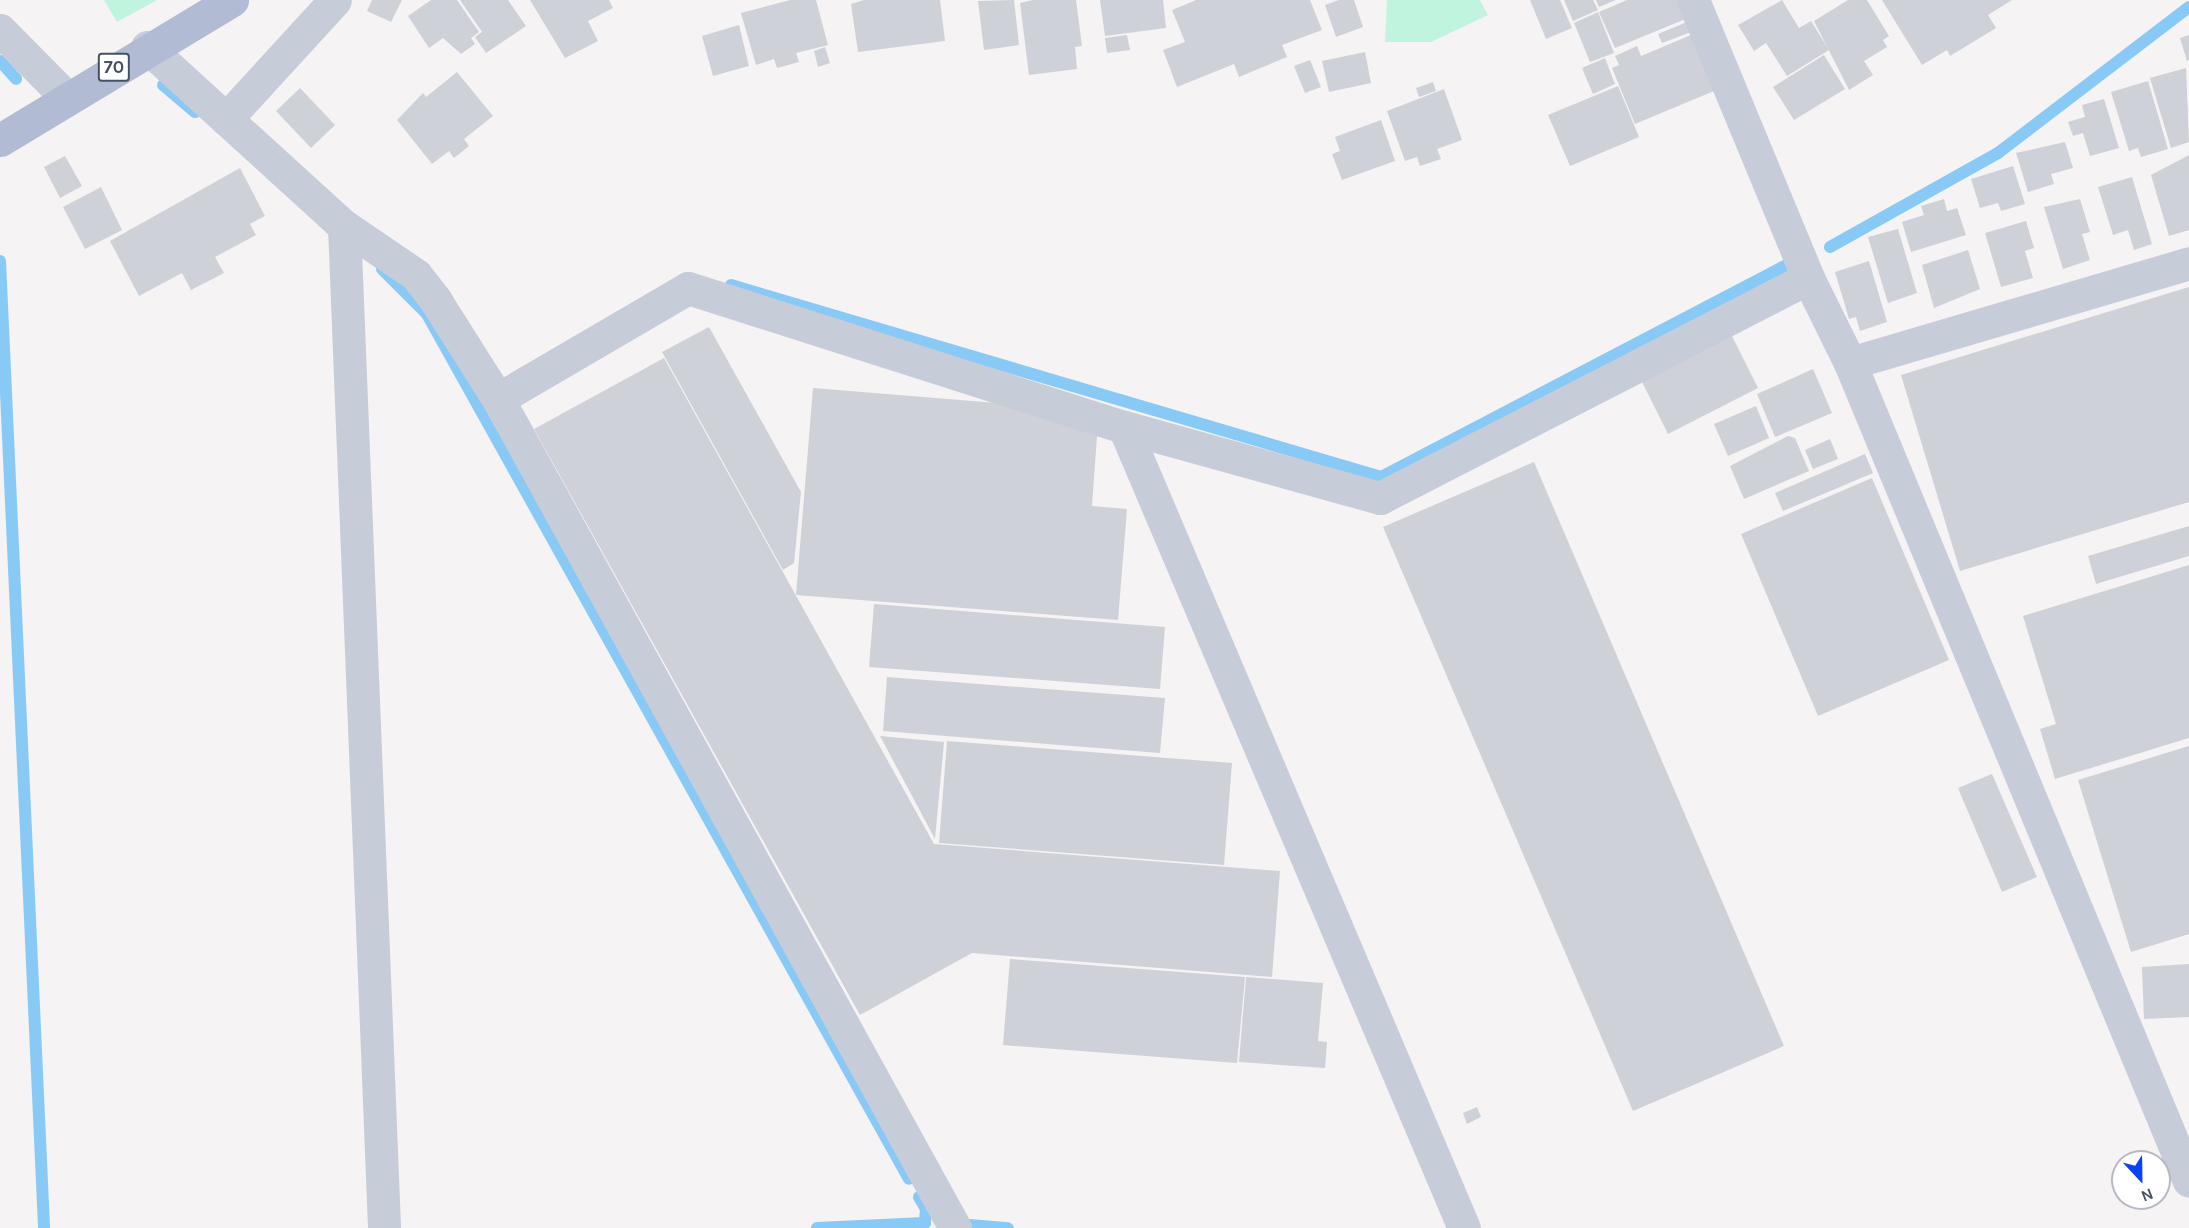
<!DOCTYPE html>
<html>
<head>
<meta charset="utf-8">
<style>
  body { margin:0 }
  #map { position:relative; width:2189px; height:1228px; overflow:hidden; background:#f5f3f3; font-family:Karla,sans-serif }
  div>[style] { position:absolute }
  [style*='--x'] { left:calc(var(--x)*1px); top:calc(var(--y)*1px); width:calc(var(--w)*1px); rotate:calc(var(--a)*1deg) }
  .green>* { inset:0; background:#c0f4df }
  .stream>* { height:12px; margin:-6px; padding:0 6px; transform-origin:6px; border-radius:6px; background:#89c9f5 }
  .building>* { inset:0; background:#cfd1d8 }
  .minor>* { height:33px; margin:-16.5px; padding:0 16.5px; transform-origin:16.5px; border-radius:16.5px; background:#c6ccd8 }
  .major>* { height:33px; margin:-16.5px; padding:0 16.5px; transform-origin:16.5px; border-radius:16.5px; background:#b1bbd3 }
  span { translate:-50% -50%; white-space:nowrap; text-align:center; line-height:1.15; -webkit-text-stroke:4.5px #fff; paint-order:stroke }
  .shield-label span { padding:2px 4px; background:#fff; border:2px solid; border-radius:4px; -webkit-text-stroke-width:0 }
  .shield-label { font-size:18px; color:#485163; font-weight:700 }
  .north { position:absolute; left:2111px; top:1150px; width:60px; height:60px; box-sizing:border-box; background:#fff; border:2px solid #b6b9c1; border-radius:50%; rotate:158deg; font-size:16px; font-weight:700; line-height:24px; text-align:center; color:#485163 }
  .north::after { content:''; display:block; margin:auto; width:21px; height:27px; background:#0b42f7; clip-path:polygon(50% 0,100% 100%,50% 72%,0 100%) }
</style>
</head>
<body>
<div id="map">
  <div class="green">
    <div style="clip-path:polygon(104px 0,157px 0,117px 22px)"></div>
    <div style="clip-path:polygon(1387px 0,1480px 0,1488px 15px,1431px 42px,1385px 42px)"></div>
  </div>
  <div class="stream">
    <div style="--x:0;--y:61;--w:24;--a:48"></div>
    <div style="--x:163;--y:85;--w:42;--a:40.2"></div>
    <div style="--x:1830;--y:247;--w:193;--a:-29.2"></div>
    <div style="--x:1998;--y:153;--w:240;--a:-37.4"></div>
    <div style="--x:0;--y:261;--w:968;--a:87.39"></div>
    <div style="--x:382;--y:269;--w:64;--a:45"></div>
    <div style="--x:427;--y:314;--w:990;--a:60.87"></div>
    <div style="--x:731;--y:285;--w:678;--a:16.46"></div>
    <div style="--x:1381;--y:477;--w:458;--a:-27.6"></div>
    <div style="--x:970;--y:1225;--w:38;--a:5"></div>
    <div style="--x:817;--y:1228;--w:108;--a:-2.7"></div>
    <div style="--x:925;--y:1223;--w:14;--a:-86"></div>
    <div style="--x:926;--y:1209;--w:14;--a:-120"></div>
  </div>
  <div class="building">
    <div style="clip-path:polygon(372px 0,402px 0,391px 22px,367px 11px)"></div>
    <div style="clip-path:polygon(431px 0,457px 0,479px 32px,471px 38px,475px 44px,461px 54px,443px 38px,429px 48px,408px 16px)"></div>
    <div style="clip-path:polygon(460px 0,508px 0,526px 26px,486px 53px,475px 37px,482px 32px)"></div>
    <div style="clip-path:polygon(530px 0,609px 0,613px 8px,588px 21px,598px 41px,565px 58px)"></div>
    <div style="clip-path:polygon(790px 0,816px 0,828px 45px,796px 53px,799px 62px,777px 68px,774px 59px,756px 65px,741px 13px)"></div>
    <div style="clip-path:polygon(864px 0,940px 0,945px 41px,858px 52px,851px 4px)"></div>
    <div style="clip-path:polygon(1014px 0,1019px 45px,984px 50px,978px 1px)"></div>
    <div style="clip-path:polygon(1033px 0,1076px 0,1082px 46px,1075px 47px,1077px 69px,1029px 75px,1020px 3px)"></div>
    <div style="clip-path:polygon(1100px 0,1163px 0,1166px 28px,1105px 36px)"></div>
    <div style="clip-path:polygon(1196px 0,1310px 0,1322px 30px,1282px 45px,1287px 57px,1239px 77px,1234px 64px,1177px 87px,1163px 50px,1185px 42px,1172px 10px)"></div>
    <div style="clip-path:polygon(1339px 0,1354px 0,1363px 27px,1336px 37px,1325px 5px)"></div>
    <div style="clip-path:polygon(1530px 0,1560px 0,1572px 28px,1546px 39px)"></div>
    <div style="clip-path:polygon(1564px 0,1593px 0,1598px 10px,1573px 21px)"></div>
    <div style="clip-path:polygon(1596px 0,1616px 0,1599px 7px)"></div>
    <div style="clip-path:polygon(1627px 0,1680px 0,1688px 18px,1615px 48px,1599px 12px)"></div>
    <div style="clip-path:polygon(1782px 0,1799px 28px,1811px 21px,1829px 50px,1787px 76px,1766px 43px,1754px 51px,1738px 25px)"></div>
    <div style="clip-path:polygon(1848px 0,1867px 0,1889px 36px,1883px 40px,1887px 47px,1864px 61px,1873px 75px,1849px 90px,1814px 21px)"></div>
    <div style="clip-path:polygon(1882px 0,2012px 0,1988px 15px,1996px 28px,1950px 56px,1947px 50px,1922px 65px)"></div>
    <div style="clip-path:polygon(1598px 12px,1614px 53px,1590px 62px,1574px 23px)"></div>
    <div style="clip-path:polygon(1687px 22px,1691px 32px,1662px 43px,1658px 34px)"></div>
    <div style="clip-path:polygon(739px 25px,749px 66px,713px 76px,702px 36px)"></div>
    <div style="clip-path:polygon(1127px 35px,1130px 50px,1107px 53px,1105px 38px)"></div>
    <div style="clip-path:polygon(1691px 35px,1714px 91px,1635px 124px,1612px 68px,1619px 65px,1615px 56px,1637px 46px,1641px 56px)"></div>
    <div style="clip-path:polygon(2189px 35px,2189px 60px,2187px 61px,2180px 38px)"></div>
    <div style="clip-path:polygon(825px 47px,830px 63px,818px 67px,814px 51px)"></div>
    <div style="clip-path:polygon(1365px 52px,1371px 83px,1329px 92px,1322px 61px)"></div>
    <div style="clip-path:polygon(1824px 55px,1845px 89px,1794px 120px,1773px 87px)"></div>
    <div style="clip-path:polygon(1605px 58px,1615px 84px,1593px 94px,1582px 68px)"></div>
    <div style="clip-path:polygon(1310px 60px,1321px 87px,1305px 93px,1294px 66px)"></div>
    <div style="clip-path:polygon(2186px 68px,2189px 142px,2171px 148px,2150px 78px)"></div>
    <div style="clip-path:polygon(457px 72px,493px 116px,464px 139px,469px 146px,454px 158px,449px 151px,432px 164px,397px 120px,423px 93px,426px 97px)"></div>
    <div style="clip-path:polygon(2148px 81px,2168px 149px,2141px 157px,2138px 148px,2129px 151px,2111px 92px)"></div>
    <div style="clip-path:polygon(1433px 82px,1436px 91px,1419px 97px,1416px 88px)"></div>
    <div style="clip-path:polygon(1618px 86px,1639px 137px,1570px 166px,1548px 115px)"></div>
    <div style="clip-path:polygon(300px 88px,335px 125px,311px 148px,276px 111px)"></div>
    <div style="clip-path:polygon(1444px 89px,1462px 140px,1437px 149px,1441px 159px,1420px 166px,1417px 157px,1405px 161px,1387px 111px)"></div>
    <div style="clip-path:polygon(2104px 99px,2119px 148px,2090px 156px,2083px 133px,2073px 136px,2068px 122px,2085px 117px,2082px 105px)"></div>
    <div style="clip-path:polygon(1381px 120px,1395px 161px,1342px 180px,1332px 154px,1340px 151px,1335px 137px)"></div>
    <div style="clip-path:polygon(2065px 142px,2073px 168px,2051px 174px,2054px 184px,2028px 192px,2016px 153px)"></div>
    <div style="clip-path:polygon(2189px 155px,2189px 230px,2169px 236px,2151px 175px)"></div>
    <div style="clip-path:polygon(65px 156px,82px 186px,60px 198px,44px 167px)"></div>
    <div style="clip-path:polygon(2013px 166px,2025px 204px,2001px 211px,1998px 203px,1980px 208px,1971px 179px)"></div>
    <div style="clip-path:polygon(240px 168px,265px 216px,250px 224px,256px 235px,215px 257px,224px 273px,191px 290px,182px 273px,139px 296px,110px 241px)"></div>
    <div style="clip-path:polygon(2132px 177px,2152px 244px,2134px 250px,2128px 230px,2113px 235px,2098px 187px)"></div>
    <div style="clip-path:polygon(101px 187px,122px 230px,85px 249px,63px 207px)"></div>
    <div style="clip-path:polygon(1944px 199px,1947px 211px,1957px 208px,1966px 235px,1911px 252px,1902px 222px,1924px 215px,1921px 206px)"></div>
    <div style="clip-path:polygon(2080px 199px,2090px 232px,2082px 234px,2090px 260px,2063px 269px,2044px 207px)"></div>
    <div style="clip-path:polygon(2026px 221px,2034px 248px,2025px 251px,2033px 278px,2001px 287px,1985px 233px)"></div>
    <div style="clip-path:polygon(1898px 229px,1917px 293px,1888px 303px,1868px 237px)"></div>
    <div style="clip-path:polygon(1968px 250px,1980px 289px,1934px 308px,1922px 265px)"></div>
    <div style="clip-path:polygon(1869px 261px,1887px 322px,1860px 331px,1856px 317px,1849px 319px,1835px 272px)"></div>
    <div style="clip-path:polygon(2189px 287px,2189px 502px,1960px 571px,1901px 375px)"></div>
    <div style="clip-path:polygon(709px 327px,801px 492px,794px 563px,783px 570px,662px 352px)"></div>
    <div style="clip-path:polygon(1731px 334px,1758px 388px,1668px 434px,1641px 380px)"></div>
    <div style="clip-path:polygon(664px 358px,934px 844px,1280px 871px,1272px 977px,972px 953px,860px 1015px,534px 429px)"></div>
    <div style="clip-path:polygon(1813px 369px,1832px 413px,1775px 437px,1757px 394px)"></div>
    <div style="clip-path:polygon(813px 388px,1009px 404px,1097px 436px,1092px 506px,1127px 509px,1118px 620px,796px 595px)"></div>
    <div style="clip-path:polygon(1756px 406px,1769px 438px,1728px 456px,1714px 424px)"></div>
    <div style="clip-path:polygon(1788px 436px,1795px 438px,1809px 471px,1744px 499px,1730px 466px)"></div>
    <div style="clip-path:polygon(1830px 439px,1838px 459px,1813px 469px,1805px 450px)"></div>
    <div style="clip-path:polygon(1865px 454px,1873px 473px,1783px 511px,1775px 493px)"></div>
    <div style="clip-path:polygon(1534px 462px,1784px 1046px,1633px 1111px,1383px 527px)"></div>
    <div style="clip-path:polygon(1872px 478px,1949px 660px,1818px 716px,1741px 534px)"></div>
    <div style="clip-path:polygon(2189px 526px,2189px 556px,2096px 584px,2088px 556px)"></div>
    <div style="clip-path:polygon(2189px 565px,2189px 738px,2055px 779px,2040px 729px,2056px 724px,2023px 616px)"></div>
    <div style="clip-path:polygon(874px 604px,1165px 627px,1160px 689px,869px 667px)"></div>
    <div style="clip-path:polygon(887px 677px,1165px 698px,1160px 753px,883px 731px)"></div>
    <div style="clip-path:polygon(880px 736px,944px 742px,935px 839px)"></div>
    <div style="clip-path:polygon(947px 741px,1232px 763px,1224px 865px,939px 843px)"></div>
    <div style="clip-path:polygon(2189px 746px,2189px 934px,2131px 952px,2078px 780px)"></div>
    <div style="clip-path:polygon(1992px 774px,2037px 877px,2002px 892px,1958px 788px)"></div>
    <div style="clip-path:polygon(1010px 959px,1245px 977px,1237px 1063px,1003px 1045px)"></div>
    <div style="clip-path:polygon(2189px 964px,2189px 1017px,2144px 1019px,2142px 967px)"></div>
    <div style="clip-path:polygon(1246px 977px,1323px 983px,1318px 1041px,1327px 1042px,1325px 1068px,1239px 1062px)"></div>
    <div style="clip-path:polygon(1477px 1107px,1481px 1117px,1467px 1124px,1463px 1113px)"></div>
  </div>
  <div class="minor">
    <div style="--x:1693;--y:0;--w:301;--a:67.5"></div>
    <div style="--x:0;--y:30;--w:94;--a:45.4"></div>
    <div style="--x:147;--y:47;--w:266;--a:42.3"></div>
    <div style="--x:344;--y:226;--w:87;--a:34.2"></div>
    <div style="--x:416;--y:275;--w:33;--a:52"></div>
    <div style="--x:436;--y:301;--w:116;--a:57.7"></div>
    <div style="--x:498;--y:399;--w:947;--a:61.13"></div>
    <div style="--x:226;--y:119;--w:161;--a:-47.5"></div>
    <div style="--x:344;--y:226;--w:1003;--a:87.71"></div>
    <div style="--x:1850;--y:363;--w:353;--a:-16.4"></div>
    <div style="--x:498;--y:399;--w:220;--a:-30.3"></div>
    <div style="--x:688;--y:288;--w:458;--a:17.7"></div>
    <div style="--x:1124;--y:427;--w:266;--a:15.5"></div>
    <div style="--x:1380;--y:498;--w:481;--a:-27.2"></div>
    <div style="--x:1808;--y:278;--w:95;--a:63.7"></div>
    <div style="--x:1850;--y:363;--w:885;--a:67.49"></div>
    <div style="--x:1124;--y:427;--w:870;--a:67"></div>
  </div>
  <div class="major">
    <div style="--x:0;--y:140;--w:271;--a:-31.1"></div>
  </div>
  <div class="shield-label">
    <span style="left:114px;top:67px">70</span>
  </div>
  <div class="north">N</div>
</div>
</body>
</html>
